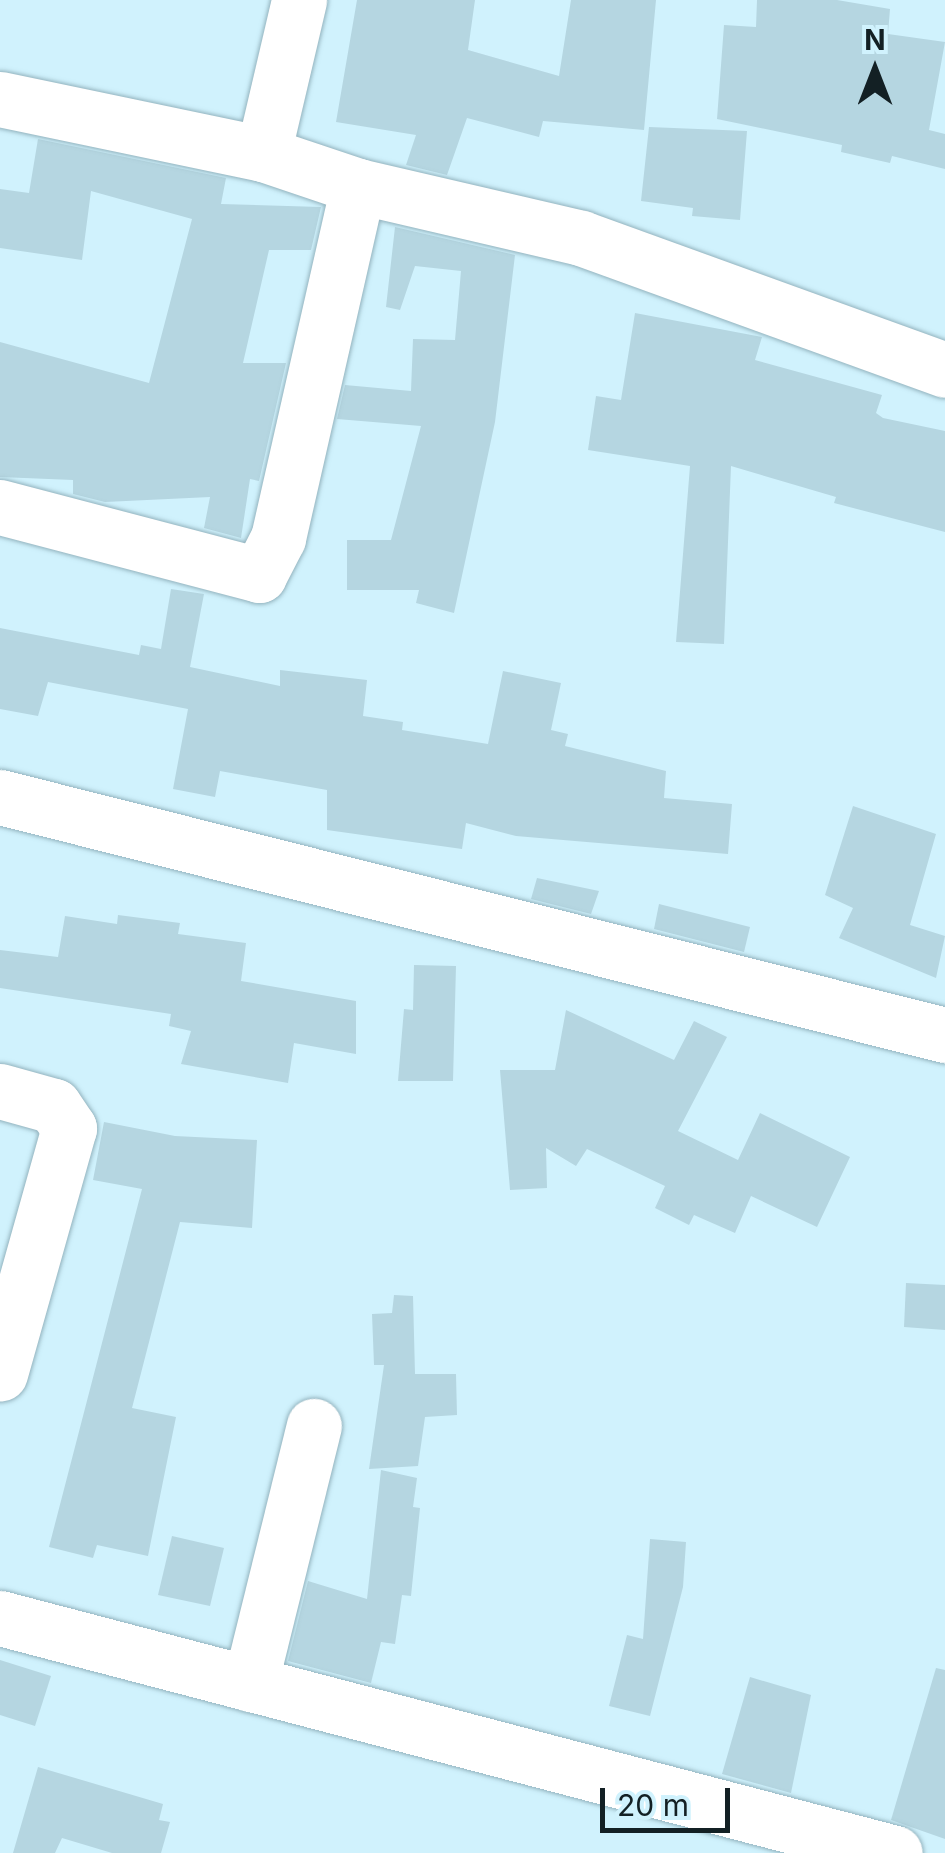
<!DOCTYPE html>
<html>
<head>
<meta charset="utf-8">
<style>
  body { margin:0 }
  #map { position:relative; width:945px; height:1853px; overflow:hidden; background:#d0f2fd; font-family:Inter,sans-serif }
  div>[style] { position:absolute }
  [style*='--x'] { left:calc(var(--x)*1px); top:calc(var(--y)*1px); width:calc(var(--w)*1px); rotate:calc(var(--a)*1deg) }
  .building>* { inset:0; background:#b5d6e1 }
  .roads { filter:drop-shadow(0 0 2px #93b3be) drop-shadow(0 0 2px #93b3be) }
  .minor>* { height:55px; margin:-27.5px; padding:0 27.5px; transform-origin:27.5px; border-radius:27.5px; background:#fff }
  span { translate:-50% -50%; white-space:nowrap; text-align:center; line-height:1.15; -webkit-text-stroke:10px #d0f2fd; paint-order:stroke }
  .north { position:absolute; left:825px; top:20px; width:100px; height:100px; -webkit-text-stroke:8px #d0f2fd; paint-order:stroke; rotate:0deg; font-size:28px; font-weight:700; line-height:40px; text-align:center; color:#132024 }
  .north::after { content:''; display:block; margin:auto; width:35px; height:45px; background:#132024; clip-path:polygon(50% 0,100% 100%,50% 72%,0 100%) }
  .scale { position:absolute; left:600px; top:1788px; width:130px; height:45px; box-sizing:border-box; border:5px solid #132024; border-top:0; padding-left:12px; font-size:30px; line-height:35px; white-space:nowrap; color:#132024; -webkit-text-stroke:8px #d0f2fd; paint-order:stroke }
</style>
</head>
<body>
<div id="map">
  <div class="building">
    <div style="clip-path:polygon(357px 0,475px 0,468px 50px,559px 76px,571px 0,656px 0,644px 130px,543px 121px,539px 137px,467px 118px,447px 175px,406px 165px,416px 135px,336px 122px)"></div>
    <div style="clip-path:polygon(757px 0,837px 0,890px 9px,888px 34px,945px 42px,929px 130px,945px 134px,945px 169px,892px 156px,890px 163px,841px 152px,842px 145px,717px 119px,724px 25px,756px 27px)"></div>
    <div style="clip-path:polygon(649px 127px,747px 131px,740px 220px,692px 216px,693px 208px,641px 201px)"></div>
    <div style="clip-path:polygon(38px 139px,226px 178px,221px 204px,321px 207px,311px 250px,269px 250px,243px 363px,286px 363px,259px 481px,250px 479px,241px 538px,204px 528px,210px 497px,105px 502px,73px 494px,73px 480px,0 477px,0 342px,149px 383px,192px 219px,91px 191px,82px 260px,0 248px,0 189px,29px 193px)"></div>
    <div style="clip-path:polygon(395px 227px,515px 255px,495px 422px,454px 613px,416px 603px,419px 590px,347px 590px,347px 540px,391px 540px,421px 426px,337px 419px,345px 385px,411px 391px,413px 339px,455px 340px,461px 271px,415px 266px,400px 310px,386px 307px)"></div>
    <div style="clip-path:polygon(635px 313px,762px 337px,755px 360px,882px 395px,876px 413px,883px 418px,945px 431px,945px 532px,834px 503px,836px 497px,731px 466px,724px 644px,676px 642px,690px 466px,588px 450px,596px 396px,621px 400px)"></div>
    <div style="clip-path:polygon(171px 589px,204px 594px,190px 667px,280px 686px,280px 670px,367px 680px,363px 716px,403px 722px,402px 730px,488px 744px,503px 671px,561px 683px,551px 730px,568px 734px,565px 746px,666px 771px,664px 798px,732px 804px,728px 854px,516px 836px,466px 823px,462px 849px,327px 830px,327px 790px,220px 771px,215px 797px,173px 789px,188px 709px,48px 682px,38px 716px,0 709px,0 628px,139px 655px,141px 645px,161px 649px)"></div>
    <div style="clip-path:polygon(853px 806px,936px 834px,910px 925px,945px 936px,936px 978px,839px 938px,853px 908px,825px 895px)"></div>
    <div style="clip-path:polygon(537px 878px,599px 891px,591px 914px,531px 899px)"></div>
    <div style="clip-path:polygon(659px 904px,750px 927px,744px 952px,654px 929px)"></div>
    <div style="clip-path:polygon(118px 915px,180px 923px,178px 934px,246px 943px,241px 981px,356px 1001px,356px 1054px,294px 1043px,288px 1083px,181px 1064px,191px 1031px,169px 1026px,171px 1014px,0 988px,0 950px,58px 957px,65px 916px,117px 924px)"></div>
    <div style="clip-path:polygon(414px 965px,456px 966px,453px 1081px,398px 1081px,404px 1009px,413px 1010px)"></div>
    <div style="clip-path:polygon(566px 1010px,674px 1060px,694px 1021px,727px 1037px,678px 1131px,738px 1160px,760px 1113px,850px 1157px,817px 1227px,751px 1196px,735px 1233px,694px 1215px,689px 1225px,655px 1208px,665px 1186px,587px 1149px,576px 1166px,546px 1148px,547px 1188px,510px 1190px,500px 1070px,555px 1070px)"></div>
    <div style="clip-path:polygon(104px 1122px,175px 1136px,257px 1140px,252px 1228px,180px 1222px,132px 1408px,176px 1417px,148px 1556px,97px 1545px,93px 1558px,49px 1547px,142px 1189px,93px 1180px)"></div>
    <div style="clip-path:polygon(906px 1283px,945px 1285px,945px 1330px,904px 1327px)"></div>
    <div style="clip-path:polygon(394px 1295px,413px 1296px,415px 1374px,456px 1374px,457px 1415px,425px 1417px,418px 1466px,369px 1469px,384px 1365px,374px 1365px,372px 1314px,392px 1313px)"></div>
    <div style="clip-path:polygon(381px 1470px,417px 1478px,413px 1507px,420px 1508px,411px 1596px,402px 1595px,395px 1644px,381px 1642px,371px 1683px,288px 1661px,308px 1581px,367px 1599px)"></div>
    <div style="clip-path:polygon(172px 1536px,224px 1548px,210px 1606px,158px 1595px)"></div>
    <div style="clip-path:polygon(650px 1539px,686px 1542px,683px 1587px,650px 1716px,609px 1706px,627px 1635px,643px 1639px)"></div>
    <div style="clip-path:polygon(0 1660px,51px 1676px,35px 1726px,0 1715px)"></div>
    <div style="clip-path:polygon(936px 1668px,945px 1670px,945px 1839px,891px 1820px)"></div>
    <div style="clip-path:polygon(750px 1677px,811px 1695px,791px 1793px,722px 1774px)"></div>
    <div style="clip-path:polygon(38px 1767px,163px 1804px,159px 1820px,170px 1822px,161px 1853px,112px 1853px,62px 1838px,55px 1853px,13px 1853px)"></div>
  </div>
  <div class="roads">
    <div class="minor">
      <div style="--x:0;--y:99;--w:269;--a:11.8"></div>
      <div style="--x:263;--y:154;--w:100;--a:18.6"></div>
      <div style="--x:358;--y:186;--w:229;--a:13.1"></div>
      <div style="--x:581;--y:238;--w:387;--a:19.9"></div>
      <div style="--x:263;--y:154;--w:158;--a:-76.8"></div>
      <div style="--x:0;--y:507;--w:268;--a:14.7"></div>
      <div style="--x:259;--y:575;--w:42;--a:-62.8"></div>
      <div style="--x:278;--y:538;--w:361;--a:-77.2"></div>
      <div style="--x:0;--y:797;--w:975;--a:14.14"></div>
      <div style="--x:0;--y:1091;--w:56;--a:15.5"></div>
      <div style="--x:54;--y:1106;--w:27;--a:56"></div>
      <div style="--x:69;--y:1128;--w:255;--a:105.7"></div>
      <div style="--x:0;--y:1618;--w:925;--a:14.71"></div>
      <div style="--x:250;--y:1684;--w:266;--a:-76.1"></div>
    </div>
  </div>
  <div class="north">N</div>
  <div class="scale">20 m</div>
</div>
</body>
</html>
